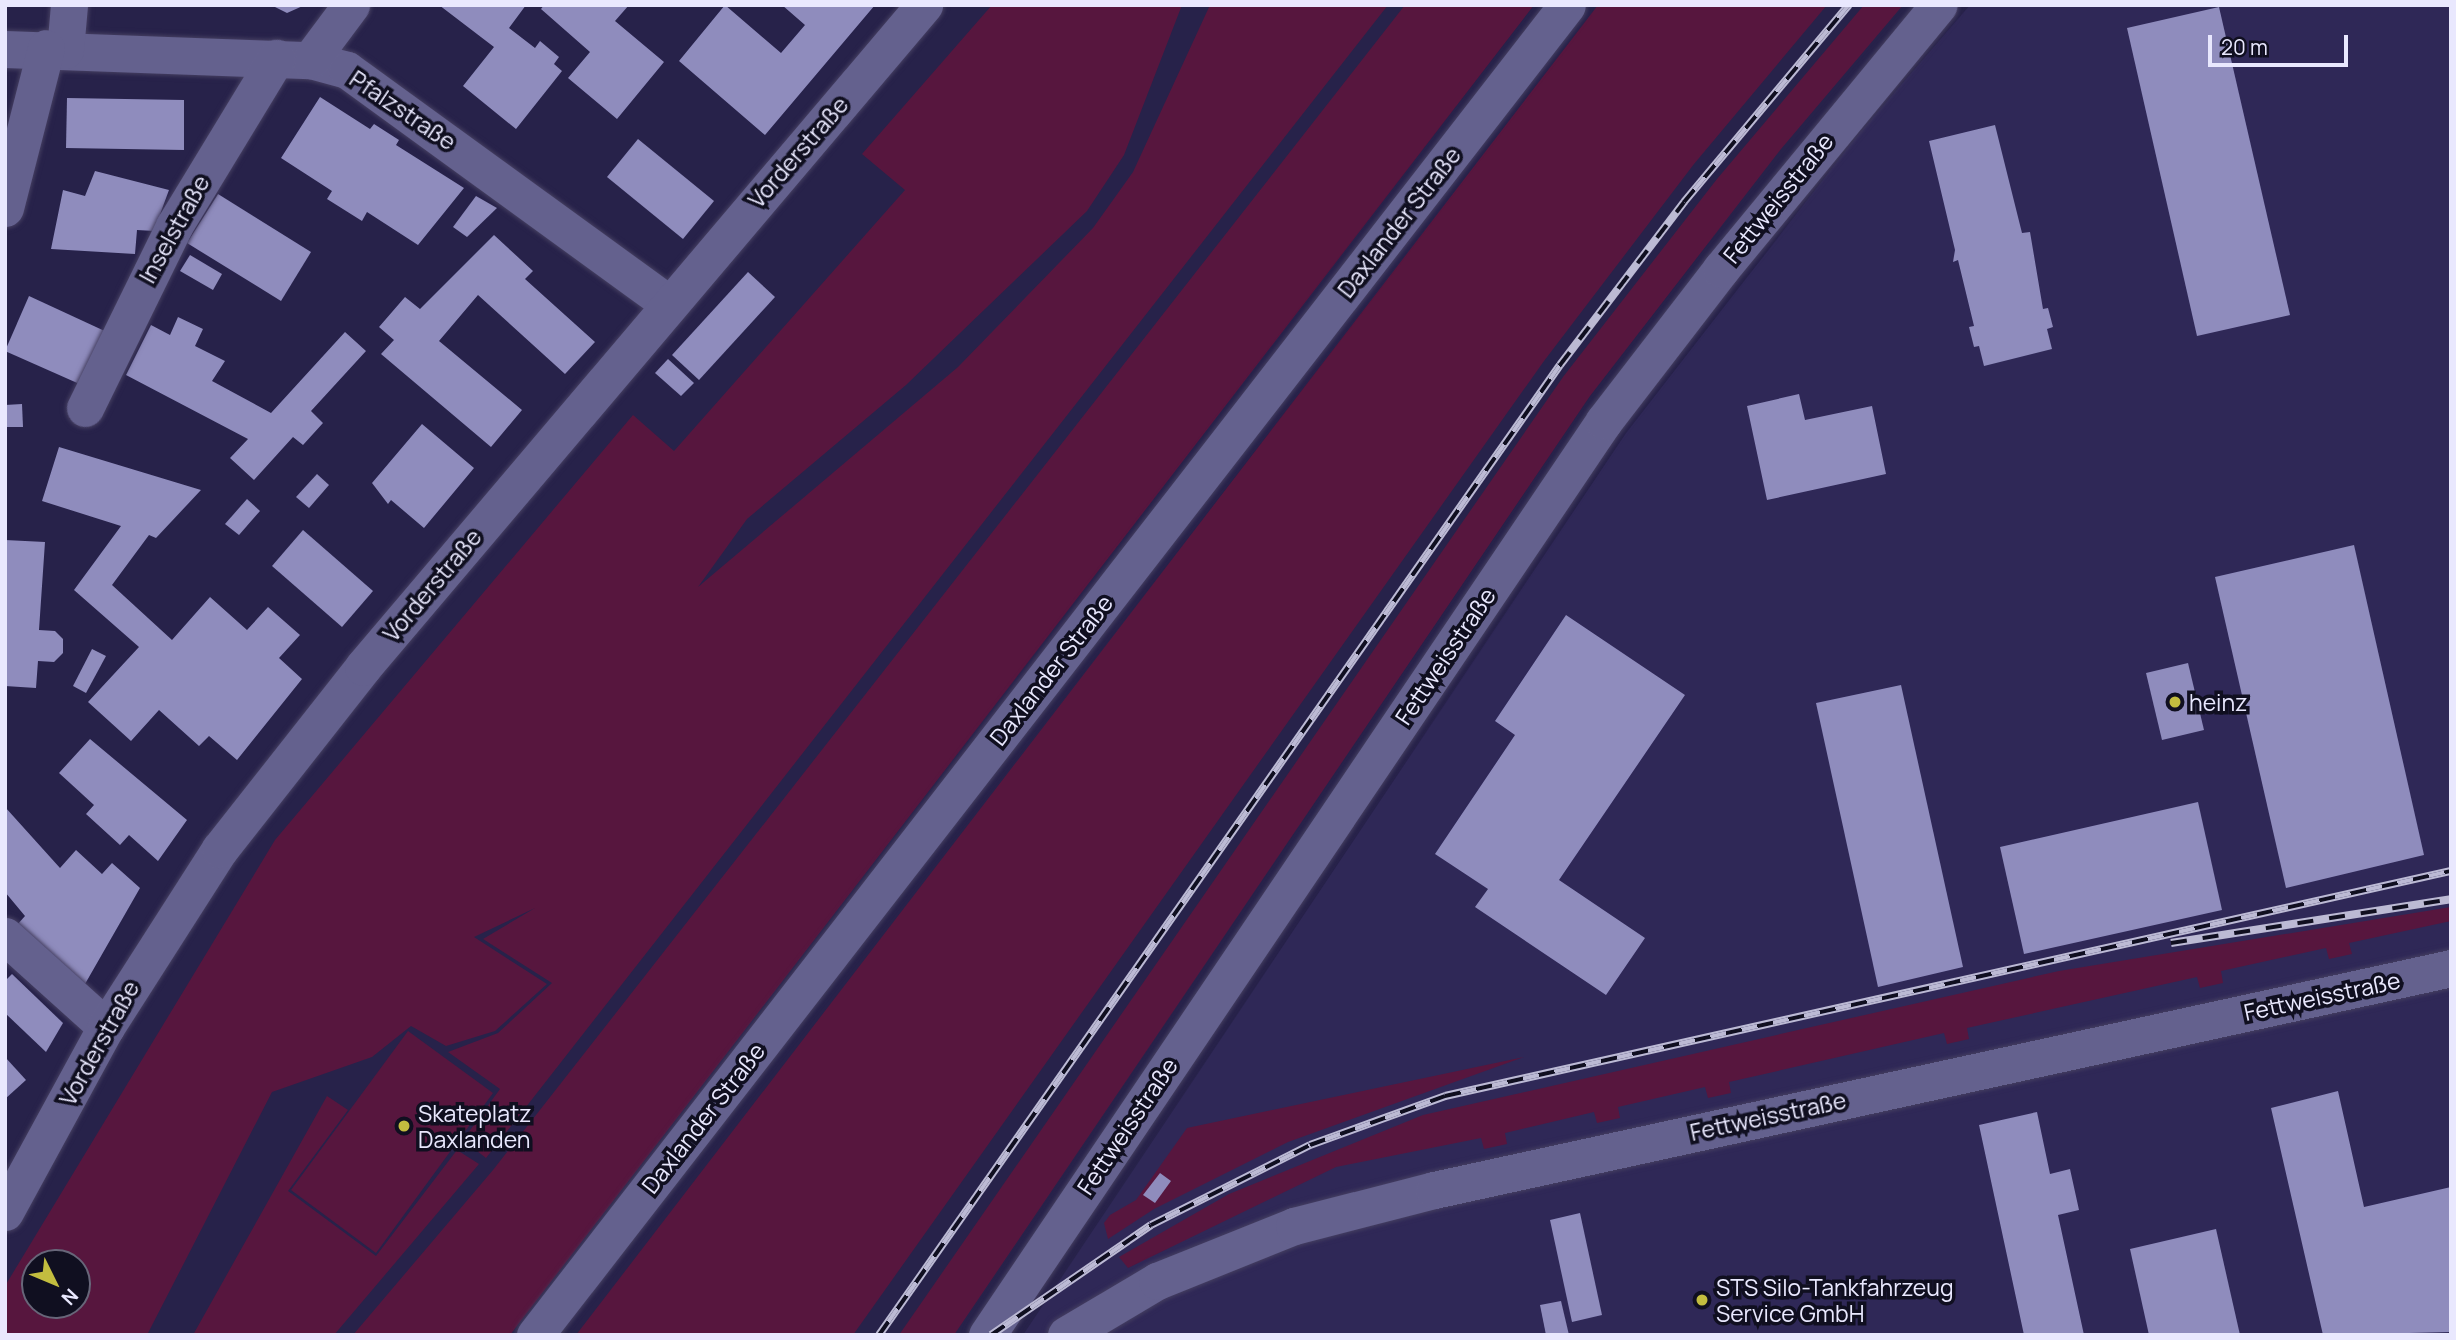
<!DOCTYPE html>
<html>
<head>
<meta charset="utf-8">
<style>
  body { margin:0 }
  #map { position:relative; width:2456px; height:1340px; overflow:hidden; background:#27224a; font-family:Manrope,sans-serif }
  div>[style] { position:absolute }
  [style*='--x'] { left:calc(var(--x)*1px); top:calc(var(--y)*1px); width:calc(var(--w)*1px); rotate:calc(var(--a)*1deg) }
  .built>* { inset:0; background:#2f2857 }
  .green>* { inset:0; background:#57163e }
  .building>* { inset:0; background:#8f8cbd }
  .roads { filter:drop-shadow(0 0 2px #453f61) drop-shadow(0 0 2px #453f61) }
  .street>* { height:37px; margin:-18.5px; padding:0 18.5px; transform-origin:18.5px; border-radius:18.5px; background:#64618e }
  .rail>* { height:8px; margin-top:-4px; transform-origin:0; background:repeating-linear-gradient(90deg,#100f20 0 16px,#bcbad4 0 32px); box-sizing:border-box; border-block:2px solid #bcbad4 }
  .dots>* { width:19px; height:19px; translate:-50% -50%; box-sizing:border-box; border:4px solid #100f20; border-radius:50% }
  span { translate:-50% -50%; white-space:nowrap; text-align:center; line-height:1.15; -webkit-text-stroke:7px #100f20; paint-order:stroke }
  .street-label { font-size:23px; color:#e9e8fe }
  .poi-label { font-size:23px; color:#e9e8fe }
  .left { translate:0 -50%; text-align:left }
  .frame { position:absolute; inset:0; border:7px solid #e9e8fe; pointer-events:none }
  .north { position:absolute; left:21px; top:1249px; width:70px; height:70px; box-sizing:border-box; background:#100f20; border:2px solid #676679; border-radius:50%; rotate:133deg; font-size:19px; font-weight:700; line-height:28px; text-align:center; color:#e9e8fe }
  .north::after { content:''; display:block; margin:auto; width:24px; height:32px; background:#c3bd3f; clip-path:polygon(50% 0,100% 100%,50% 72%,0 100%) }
  .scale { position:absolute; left:2208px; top:35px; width:140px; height:32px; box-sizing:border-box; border:4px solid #e9e8fe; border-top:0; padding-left:9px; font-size:21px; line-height:24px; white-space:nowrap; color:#e9e8fe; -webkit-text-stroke:5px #100f20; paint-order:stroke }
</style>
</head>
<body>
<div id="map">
  <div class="built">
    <div style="clip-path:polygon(1970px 5px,2451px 5px,2451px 1335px,1023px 1335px,1626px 433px,1857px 136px)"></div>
  </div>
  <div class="green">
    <div style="clip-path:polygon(evenodd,992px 5px,1182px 5px,1124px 155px,1087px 211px,906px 385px,747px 519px,698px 587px,958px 367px,1093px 228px,1133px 172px,1210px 5px,1388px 5px,486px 1158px,463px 1140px,500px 1089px,448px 1052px,498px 1033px,552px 983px,483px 939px,535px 908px,474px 937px,547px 984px,495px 1031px,446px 1046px,411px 1026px,372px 1057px,272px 1092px,147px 1335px,5px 1335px,5px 1286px,275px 840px,633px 415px,674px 451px,905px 190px,862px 154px,992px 5px,35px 1263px,77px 1263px,77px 1305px,35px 1305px,35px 1263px)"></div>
    <div style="clip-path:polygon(1405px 5px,1534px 5px,510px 1335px,353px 1335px,493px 1170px)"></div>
    <div style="clip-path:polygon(1598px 5px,1827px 5px,1694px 164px,1544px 361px,853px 1335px,576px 1335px)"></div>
    <div style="clip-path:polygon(1864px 5px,1903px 5px,1781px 149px,1590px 396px,954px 1335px,899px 1335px,1563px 377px,1717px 179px)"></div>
    <div style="clip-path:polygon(2451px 907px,2451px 921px,2349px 943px,2352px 954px,2329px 959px,2326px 948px,2221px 971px,2223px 983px,2200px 988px,2197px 977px,1967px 1028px,1969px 1039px,1947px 1044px,1944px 1033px,1729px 1082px,1731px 1093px,1708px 1098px,1705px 1087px,1618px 1107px,1620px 1118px,1597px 1123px,1594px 1112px,1505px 1133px,1507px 1144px,1484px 1149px,1481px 1138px,1336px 1167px,1128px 1268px,1119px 1257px,1229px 1194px,1423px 1115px,2059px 971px)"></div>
    <div style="clip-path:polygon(408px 1031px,493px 1093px,376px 1253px,291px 1190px)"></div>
    <div style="clip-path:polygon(1524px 1057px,1288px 1142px,1154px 1209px,1108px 1239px,1104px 1223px,1110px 1215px,1136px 1200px,1187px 1128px)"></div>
    <div style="clip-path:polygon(327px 1096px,348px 1110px,288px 1191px,376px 1256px,457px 1150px,479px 1164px,334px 1335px,193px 1335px)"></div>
  </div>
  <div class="building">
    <div style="clip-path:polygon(271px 5px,305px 5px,287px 13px)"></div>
    <div style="clip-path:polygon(439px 5px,526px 5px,509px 28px,535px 48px,540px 41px,559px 57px,554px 64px,562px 71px,516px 129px,463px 86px,494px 47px)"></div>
    <div style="clip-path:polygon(544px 5px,629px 5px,615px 21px,664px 62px,617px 119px,568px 78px,590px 52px,541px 9px)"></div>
    <div style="clip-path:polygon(725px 5px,781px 53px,805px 25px,782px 5px,875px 5px,765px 135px,679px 61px)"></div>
    <div style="clip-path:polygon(2219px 7px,2290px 315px,2197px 336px,2127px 28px)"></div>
    <div style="clip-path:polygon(320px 97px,370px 129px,374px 124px,399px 140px,396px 145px,464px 188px,418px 245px,367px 212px,362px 221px,327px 199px,332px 191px,281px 158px)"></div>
    <div style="clip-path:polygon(67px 98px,184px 100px,184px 150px,66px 148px)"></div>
    <div style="clip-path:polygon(1995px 125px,2022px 233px,2030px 232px,2043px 309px,2048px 308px,2053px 327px,2047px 329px,2052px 349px,1984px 366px,1979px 346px,1974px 347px,1969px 327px,1974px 326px,1958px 260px,1953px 262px,1955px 250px,1929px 141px)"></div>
    <div style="clip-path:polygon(638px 139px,714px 201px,683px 239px,607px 177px)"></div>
    <div style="clip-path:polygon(95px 171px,169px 190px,154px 231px,137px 230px,135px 254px,51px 249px,63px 190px,85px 196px)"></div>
    <div style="clip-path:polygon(218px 194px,311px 252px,281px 301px,187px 243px)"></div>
    <div style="clip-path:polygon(476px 196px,497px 208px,467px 237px,453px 227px)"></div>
    <div style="clip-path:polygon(494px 235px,533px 271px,525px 279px,595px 342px,565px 374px,478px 295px,439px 341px,522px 410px,491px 447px,381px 354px,394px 340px,379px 327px,405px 297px,420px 309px)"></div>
    <div style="clip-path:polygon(190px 255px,222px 274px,213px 290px,180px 271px)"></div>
    <div style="clip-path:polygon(748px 272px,775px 297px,699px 380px,672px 355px)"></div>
    <div style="clip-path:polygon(29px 296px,109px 333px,84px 386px,5px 351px)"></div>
    <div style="clip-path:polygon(178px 317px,203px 329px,195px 346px,225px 361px,212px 381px,271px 413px,345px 332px,366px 351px,311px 411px,323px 423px,303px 445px,293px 437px,254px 480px,230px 458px,248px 439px,126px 375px,151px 325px,170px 335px)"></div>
    <div style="clip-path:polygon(668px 359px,694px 383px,681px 396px,655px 373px)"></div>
    <div style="clip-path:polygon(1799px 394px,1805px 420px,1872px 406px,1886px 474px,1767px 500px,1747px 406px)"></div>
    <div style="clip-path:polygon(22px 404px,23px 427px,5px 427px,5px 405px)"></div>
    <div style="clip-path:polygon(422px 424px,474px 468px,424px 528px,391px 500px,388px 504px,372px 483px)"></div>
    <div style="clip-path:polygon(59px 447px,201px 490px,156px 538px,149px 535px,112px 585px,172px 640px,210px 597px,247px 630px,268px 607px,300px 635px,279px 658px,302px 679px,237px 760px,209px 736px,199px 746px,159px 710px,131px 741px,88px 702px,139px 647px,74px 590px,121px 526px,42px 501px)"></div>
    <div style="clip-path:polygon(317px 474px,329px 485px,309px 508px,296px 497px)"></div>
    <div style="clip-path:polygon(247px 499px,260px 511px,239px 535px,225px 524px)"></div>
    <div style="clip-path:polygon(303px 530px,373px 591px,342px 627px,272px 566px)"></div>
    <div style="clip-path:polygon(5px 540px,45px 542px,39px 630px,55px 631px,63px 639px,63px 653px,54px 662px,38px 661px,36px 688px,5px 686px)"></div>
    <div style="clip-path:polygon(2354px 545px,2424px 855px,2286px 888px,2215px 577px)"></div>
    <div style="clip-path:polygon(1566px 615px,1685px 695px,1559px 880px,1645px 938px,1606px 995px,1475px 907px,1488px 889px,1435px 854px,1515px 735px,1495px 721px)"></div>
    <div style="clip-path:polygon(92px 649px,106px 656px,86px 693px,73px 686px)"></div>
    <div style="clip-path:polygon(2188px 663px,2204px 730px,2162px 740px,2146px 673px)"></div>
    <div style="clip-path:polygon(1901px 685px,1963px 967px,1878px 987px,1816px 703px)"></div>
    <div style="clip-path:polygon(90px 739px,187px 820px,158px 861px,129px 835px,120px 845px,86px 814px,94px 805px,59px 773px)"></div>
    <div style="clip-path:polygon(2198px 802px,2222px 910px,2024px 954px,2000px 847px)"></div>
    <div style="clip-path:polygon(5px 807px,60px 868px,76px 850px,102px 874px,112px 863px,140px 888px,85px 984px,17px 925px,25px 916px,5px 892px)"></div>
    <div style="clip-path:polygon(12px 974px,63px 1023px,46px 1052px,5px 1013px,5px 981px)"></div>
    <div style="clip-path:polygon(5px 1057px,26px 1080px,5px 1099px)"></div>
    <div style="clip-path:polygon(2338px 1091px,2364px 1207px,2451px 1187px,2451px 1332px,2323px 1335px,2271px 1108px)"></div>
    <div style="clip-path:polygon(2037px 1112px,2050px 1174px,2070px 1169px,2079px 1210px,2058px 1215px,2084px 1335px,2024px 1335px,1979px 1125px)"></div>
    <div style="clip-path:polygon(1160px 1173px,1171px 1181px,1155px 1203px,1143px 1195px)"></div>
    <div style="clip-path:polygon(1580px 1213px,1602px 1315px,1572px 1322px,1550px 1220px)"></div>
    <div style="clip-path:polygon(2216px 1229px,2240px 1335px,2149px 1335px,2130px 1249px)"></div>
    <div style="clip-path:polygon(1561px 1301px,1569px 1335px,1546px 1335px,1540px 1305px)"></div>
  </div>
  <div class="roads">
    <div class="street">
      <div style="--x:5;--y:49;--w:305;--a:2.1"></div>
      <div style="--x:310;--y:60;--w:38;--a:15"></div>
      <div style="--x:347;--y:70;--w:397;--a:36"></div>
      <div style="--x:65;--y:50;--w:45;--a:-84.9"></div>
      <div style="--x:310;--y:60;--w:69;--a:-53.3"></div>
      <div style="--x:5;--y:208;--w:165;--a:-75.6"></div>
      <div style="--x:85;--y:408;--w:203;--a:-63.9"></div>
      <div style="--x:174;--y:226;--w:197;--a:-58.7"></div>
      <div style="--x:5;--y:936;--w:136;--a:42"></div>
      <div style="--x:5;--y:1212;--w:211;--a:-61.4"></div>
      <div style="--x:106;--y:1027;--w:211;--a:-57.4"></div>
      <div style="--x:220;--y:849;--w:231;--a:-51.8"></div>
      <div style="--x:363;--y:667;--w:868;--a:-49.72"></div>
      <div style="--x:535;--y:1335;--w:1683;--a:-52.19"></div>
      <div style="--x:987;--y:1335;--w:1103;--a:-55.98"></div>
      <div style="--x:1604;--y:421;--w:192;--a:-52.4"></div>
      <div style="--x:1721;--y:269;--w:342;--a:-50.5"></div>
      <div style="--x:1066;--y:1335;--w:106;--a:-30.7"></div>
      <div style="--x:1157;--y:1281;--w:148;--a:-21.9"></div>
      <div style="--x:1294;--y:1226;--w:145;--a:-14.4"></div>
      <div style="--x:1434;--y:1190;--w:1041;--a:-12.31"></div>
    </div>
  </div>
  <div class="rail">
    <div style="--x:2171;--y:943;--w:283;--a:-8.9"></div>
    <div style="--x:879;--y:1335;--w:1185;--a:-54.93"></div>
    <div style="--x:1560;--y:365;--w:205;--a:-52.7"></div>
    <div style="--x:1684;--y:202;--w:257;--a:-50.1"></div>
    <div style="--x:991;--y:1335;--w:194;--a:-34.5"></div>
    <div style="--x:1151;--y:1225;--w:178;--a:-26.7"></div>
    <div style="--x:1310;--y:1145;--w:144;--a:-19.9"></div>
    <div style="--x:1445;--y:1096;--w:1031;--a:-12.61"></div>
  </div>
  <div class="dots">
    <div style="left:2175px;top:702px;background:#c3bd3f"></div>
    <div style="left:404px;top:1126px;background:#c3bd3f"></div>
    <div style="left:1702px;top:1300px;background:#c3bd3f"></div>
  </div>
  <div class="street-label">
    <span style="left:403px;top:110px;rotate:34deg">Pfalzstraße</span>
    <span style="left:798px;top:152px;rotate:-49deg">Vorderstraße</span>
    <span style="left:1778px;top:198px;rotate:-51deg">Fettweisstraße</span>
    <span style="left:1399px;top:222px;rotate:-52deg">Daxlander Straße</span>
    <span style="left:174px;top:229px;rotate:-61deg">Inselstraße</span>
    <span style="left:432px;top:585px;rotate:-50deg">Vorderstraße</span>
    <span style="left:1445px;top:656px;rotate:-56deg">Fettweisstraße</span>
    <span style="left:1051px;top:670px;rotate:-52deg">Daxlander Straße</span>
    <span style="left:2322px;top:996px;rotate:-12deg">Fettweisstraße</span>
    <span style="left:99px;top:1043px;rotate:-61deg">Vorderstraße</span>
    <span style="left:1768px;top:1116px;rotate:-12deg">Fettweisstraße</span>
    <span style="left:703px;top:1118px;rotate:-52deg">Daxlander Straße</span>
    <span style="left:1127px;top:1126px;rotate:-56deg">Fettweisstraße</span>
  </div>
  <div class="poi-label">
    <span class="left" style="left:2189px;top:702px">heinz</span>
    <span class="left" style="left:418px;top:1126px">Skateplatz<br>Daxlanden</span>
    <span class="left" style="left:1716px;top:1300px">STS Silo-Tankfahrzeug<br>Service GmbH</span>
  </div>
  <div class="frame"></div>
  <div class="north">N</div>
  <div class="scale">20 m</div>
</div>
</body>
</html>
